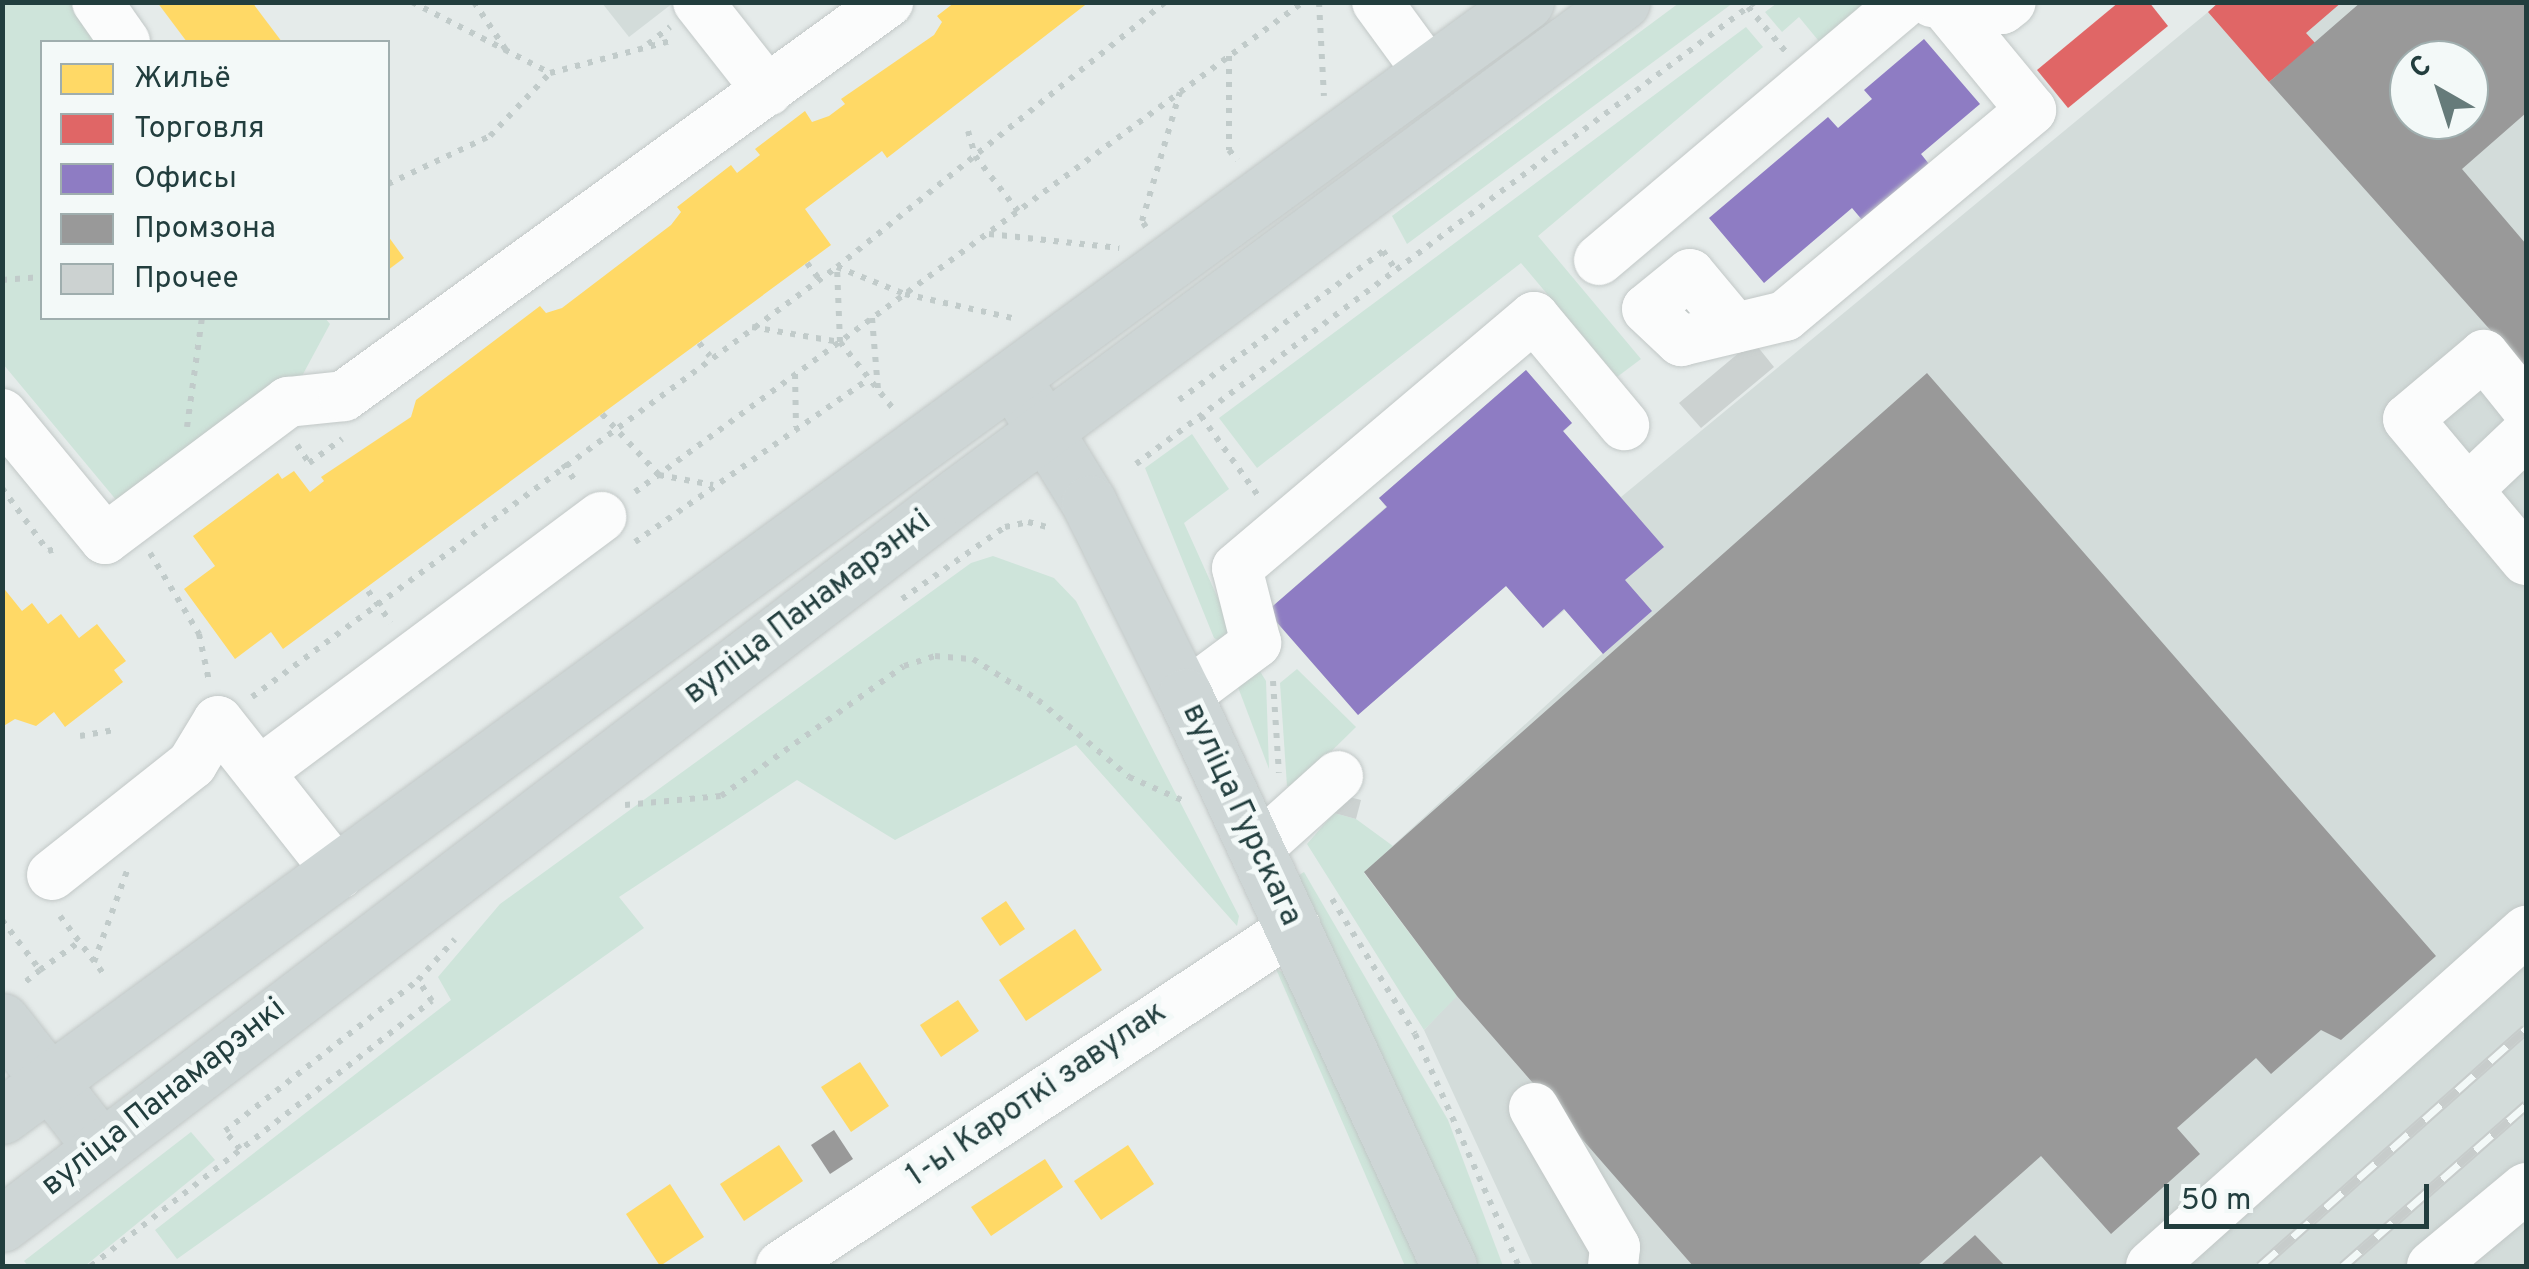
<!DOCTYPE html>
<html>
<head>
<meta charset="utf-8">
<style>
  body { margin:0 }
  #map { position:relative; width:2529px; height:1269px; overflow:hidden; background:#e5ebea; font-family:Overpass,sans-serif }
  div>[style] { position:absolute }
  [style*='--x'] { left:calc(var(--x)*1px); top:calc(var(--y)*1px); width:calc(var(--w)*1px); rotate:calc(var(--a)*1deg) }
  .built>* { inset:0; background:#d3dcda }
  .green>* { inset:0; background:#cee4da }
  .homes>* { inset:0; background:#ffd966 }
  .shops>* { inset:0; background:#e06666 }
  .offices>* { inset:0; background:#8e7cc3 }
  .industry>* { inset:0; background:#999 }
  .building>* { inset:0; background:#ccd2d1 }
  .path>* { height:6px; margin-top:-3px; transform-origin:0; background:repeating-linear-gradient(90deg,#c1cbca 0 5px,transparent 0 13px) }
  .roads { filter:drop-shadow(0 0 2px #c2c8c7) drop-shadow(0 0 2px #c2c8c7) }
  .minor>* { height:50px; margin:-25px; padding:0 25px; transform-origin:25px; border-radius:25px; background:#fbfcfc }
  .major>* { height:55px; margin:-27.5px; padding:0 27.5px; transform-origin:27.5px; border-radius:27.5px; background:#ced6d6 }
  .rail>* { height:11px; margin-top:-5.5px; transform-origin:0; background:repeating-linear-gradient(90deg,#f3f9f8 0 22px,#c7cccb 0 44px); box-sizing:border-box; border-block:2px solid #c7cccb }
  span { translate:-50% -50%; white-space:nowrap; text-align:center; line-height:1.15; -webkit-text-stroke:10px #f3f9f8; paint-order:stroke }
  .street-label { font-size:32px; color:#223e3e }
  .frame { position:absolute; inset:0; border:5px solid #223e3e; pointer-events:none }
  .legend { position:absolute; left:40px; top:40px; width:350px; height:280px; box-sizing:border-box; background:#f3f9f8; border:2px solid #9faeae; margin:0; padding:12px 18px; list-style:none; font-size:30px; color:#223e3e }
  .legend li { display:flex; align-items:center; gap:20px; height:50px }
  .legend b { width:50px; border:2px solid #9faeae }
  .north { position:absolute; left:2389px; top:40px; width:100px; height:100px; box-sizing:border-box; background:#f3f9f8; border:2px solid #9faeae; border-radius:50%; rotate:321deg; font-size:28px; font-weight:700; line-height:40px; text-align:center; color:#223e3e }
  .north::after { content:''; display:block; margin:auto; width:35px; height:45px; background:#667b7a; clip-path:polygon(50% 0,100% 100%,50% 72%,0 100%) }
  .scale { position:absolute; left:2164px; top:1184px; width:265px; height:45px; box-sizing:border-box; border:5px solid #223e3e; border-top:0; padding-left:12px; font-size:30px; line-height:35px; white-space:nowrap; color:#223e3e; -webkit-text-stroke:8px #f3f9f8; paint-order:stroke }
</style>
</head>
<body>
<div id="map">
  <div class="built">
    <div style="clip-path:polygon(602px 3px,673px 3px,629px 37px)"></div>
    <div style="clip-path:polygon(evenodd,2219px 3px,2526px 3px,2526px 1266px,1533px 1266px,1424px 1030px,1457px 995px,1364px 872px,1603px 653px,1565px 610px,1543px 628px,1506px 586px,1358px 715px,1267px 611px,1386px 507px,1379px 498px,1526px 370px,1572px 423px,1563px 432px,1621px 497px,2219px 3px,2409px 60px,2469px 60px,2469px 120px,2409px 120px,2409px 60px)"></div>
  </div>
  <div class="green">
    <div style="clip-path:polygon(2px 3px,97px 3px,125px 42px,42px 42px,42px 318px,325px 318px,330px 324px,288px 402px,132px 519px,3px 364px)"></div>
    <div style="clip-path:polygon(1679px 3px,1733px 3px,1407px 244px,1392px 216px)"></div>
    <div style="clip-path:polygon(1777px 3px,1870px 3px,1822px 45px,1799px 17px,1782px 32px,1765px 12px)"></div>
    <div style="clip-path:polygon(1746px 27px,1763px 47px,1538px 236px,1641px 359px,1617px 377px,1521px 263px,1257px 468px,1219px 418px)"></div>
    <div style="clip-path:polygon(1192px 434px,1229px 489px,1184px 523px,1235px 636px,1224px 643px,1214px 638px,1145px 468px)"></div>
    <div style="clip-path:polygon(993px 556px,1054px 578px,1076px 601px,1239px 916px,1237px 926px,1076px 745px,895px 840px,797px 780px,619px 897px,644px 928px,177px 1259px,155px 1230px,451px 1000px,438px 977px,500px 904px,971px 563px)"></div>
    <div style="clip-path:polygon(1253px 660px,1266px 681px,1269px 769px,1233px 674px)"></div>
    <div style="clip-path:polygon(1297px 669px,1356px 727px,1296px 786px,1287px 786px,1280px 683px)"></div>
    <div style="clip-path:polygon(1334px 813px,1356px 819px,1393px 846px,1364px 873px,1457px 996px,1424px 1030px,1307px 844px)"></div>
    <div style="clip-path:polygon(1304px 872px,1448px 1120px,1503px 1266px,1468px 1266px,1296px 877px)"></div>
    <div style="clip-path:polygon(1276px 969px,1293px 977px,1420px 1266px,1405px 1266px)"></div>
    <div style="clip-path:polygon(191px 1132px,215px 1160px,85px 1266px,28px 1266px,24px 1261px)"></div>
  </div>
  <div class="homes">
    <div style="clip-path:polygon(157px 2px,252px 2px,282px 42px,187px 42px)"></div>
    <div style="clip-path:polygon(955px 2px,1089px 2px,887px 158px,882px 151px,805px 209px,831px 245px,283px 649px,271px 632px,235px 659px,184px 589px,215px 566px,193px 536px,278px 473px,282px 479px,294px 471px,310px 492px,324px 481px,321px 477px,411px 417px,416px 400px,540px 306px,546px 313px,562px 308px,671px 225px,681px 212px,677px 207px,731px 165px,737px 173px,760px 155px,755px 149px,805px 111px,812px 122px,829px 116px,845px 104px,841px 99px,934px 35px,942px 22px,937px 16px)"></div>
    <div style="clip-path:polygon(388px 236px,404px 258px,388px 270px)"></div>
    <div style="clip-path:polygon(2px 586px,22px 611px,32px 603px,48px 624px,61px 614px,79px 638px,97px 624px,126px 661px,114px 670px,123px 682px,65px 727px,54px 712px,36px 726px,15px 719px,2px 727px)"></div>
    <div style="clip-path:polygon(1006px 901px,1025px 929px,1000px 946px,981px 918px)"></div>
    <div style="clip-path:polygon(1075px 929px,1102px 970px,1026px 1021px,999px 980px)"></div>
    <div style="clip-path:polygon(958px 1000px,979px 1031px,941px 1057px,920px 1025px)"></div>
    <div style="clip-path:polygon(860px 1062px,889px 1106px,851px 1132px,821px 1087px)"></div>
    <div style="clip-path:polygon(779px 1145px,803px 1181px,744px 1221px,720px 1184px)"></div>
    <div style="clip-path:polygon(1128px 1145px,1154px 1184px,1101px 1220px,1074px 1181px)"></div>
    <div style="clip-path:polygon(1045px 1159px,1063px 1187px,991px 1236px,971px 1207px)"></div>
    <div style="clip-path:polygon(670px 1184px,704px 1237px,660px 1266px,626px 1214px)"></div>
  </div>
  <div class="shops">
    <div style="clip-path:polygon(2119px 2px,2149px 2px,2168px 26px,2068px 108px,2037px 70px)"></div>
    <div style="clip-path:polygon(2219px 2px,2342px 2px,2306px 33px,2316px 44px,2269px 82px,2208px 12px)"></div>
  </div>
  <div class="offices">
    <div style="clip-path:polygon(1924px 39px,1980px 104px,1921px 154px,1929px 164px,1863px 221px,1852px 208px,1764px 283px,1709px 218px,1828px 117px,1838px 128px,1845px 122px,1872px 99px,1864px 90px)"></div>
    <div style="clip-path:polygon(1526px 370px,1572px 423px,1563px 431px,1664px 547px,1625px 580px,1652px 611px,1603px 654px,1564px 609px,1543px 628px,1506px 586px,1358px 715px,1267px 611px,1387px 507px,1379px 498px)"></div>
  </div>
  <div class="industry">
    <div style="clip-path:polygon(evenodd,2361px 2px,2526px 2px,2526px 113px,2462px 169px,2526px 244px,2526px 370px,2269px 82px,2361px 2px,2409px 60px,2469px 60px,2469px 120px,2409px 120px,2409px 60px)"></div>
    <div style="clip-path:polygon(1927px 373px,2436px 956px,2341px 1040px,2321px 1030px,2271px 1074px,2256px 1058px,2177px 1128px,2200px 1154px,2111px 1234px,2041px 1156px,1917px 1266px,1693px 1266px,1457px 996px,1364px 872px)"></div>
    <div style="clip-path:polygon(834px 1130px,853px 1159px,830px 1174px,811px 1145px)"></div>
    <div style="clip-path:polygon(1975px 1235px,2005px 1266px,1940px 1266px)"></div>
  </div>
  <div class="building">
    <div style="clip-path:polygon(1753px 341px,1774px 367px,1701px 428px,1679px 403px)"></div>
    <div style="clip-path:polygon(1338px 794px,1361px 800px,1356px 819px,1334px 813px)"></div>
  </div>
  <div class="path">
    <div style="--x:412;--y:2;--w:155;--a:27.2"></div>
    <div style="--x:550;--y:73;--w:128;--a:-14.9"></div>
    <div style="--x:474;--y:2;--w:58;--a:56.3"></div>
    <div style="--x:1319;--y:2;--w:94;--a:87"></div>
    <div style="--x:1748;--y:7;--w:59;--a:49.8"></div>
    <div style="--x:648;--y:44;--w:28;--a:-38"></div>
    <div style="--x:1229;--y:56;--w:94;--a:90"></div>
    <div style="--x:1229;--y:150;--w:13;--a:51"></div>
    <div style="--x:968;--y:131;--w:26;--a:74"></div>
    <div style="--x:975;--y:156;--w:70;--a:52"></div>
    <div style="--x:388;--y:184;--w:113;--a:-25.2"></div>
    <div style="--x:490;--y:136;--w:87;--a:-46.4"></div>
    <div style="--x:1146;--y:227;--w:7;--a:-124"></div>
    <div style="--x:1142;--y:221;--w:134;--a:-73.6"></div>
    <div style="--x:989;--y:234;--w:131;--a:6.1"></div>
    <div style="--x:807;--y:263;--w:20;--a:53"></div>
    <div style="--x:2;--y:280;--w:40;--a:-4.3"></div>
    <div style="--x:872;--y:318;--w:71;--a:85.2"></div>
    <div style="--x:752;--y:327;--w:89;--a:9.7"></div>
    <div style="--x:840;--y:342;--w:75;--a:-92.3"></div>
    <div style="--x:837;--y:267;--w:73;--a:21.7"></div>
    <div style="--x:905;--y:294;--w:115;--a:12.6"></div>
    <div style="--x:840;--y:342;--w:88;--a:51.4"></div>
    <div style="--x:699;--y:343;--w:17;--a:50"></div>
    <div style="--x:795;--y:374;--w:53;--a:88.9"></div>
    <div style="--x:1179;--y:400;--w:253;--a:-36.1"></div>
    <div style="--x:1383;--y:251;--w:25;--a:56"></div>
    <div style="--x:602;--y:414;--w:83;--a:46.9"></div>
    <div style="--x:659;--y:475;--w:55;--a:10.5"></div>
    <div style="--x:1201;--y:416;--w:100;--a:54.4"></div>
    <div style="--x:187;--y:427;--w:110;--a:-82.2"></div>
    <div style="--x:297;--y:445;--w:22;--a:56"></div>
    <div style="--x:309;--y:463;--w:41;--a:-36"></div>
    <div style="--x:563;--y:464;--w:24;--a:54"></div>
    <div style="--x:1136;--y:464;--w:772;--a:-36.74"></div>
    <div style="--x:2;--y:488;--w:78;--a:53.9"></div>
    <div style="--x:48;--y:551;--w:11;--a:-15"></div>
    <div style="--x:635;--y:492;--w:828;--a:-36.26"></div>
    <div style="--x:635;--y:542;--w:285;--a:-34.9"></div>
    <div style="--x:150;--y:553;--w:95;--a:58.8"></div>
    <div style="--x:199;--y:634;--w:48;--a:78"></div>
    <div style="--x:368;--y:591;--w:39;--a:54"></div>
    <div style="--x:902;--y:599;--w:126;--a:-35"></div>
    <div style="--x:1005;--y:527;--w:24;--a:-12"></div>
    <div style="--x:1028;--y:522;--w:23;--a:15"></div>
    <div style="--x:1273;--y:681;--w:92;--a:86.3"></div>
    <div style="--x:252;--y:697;--w:726;--a:-36.32"></div>
    <div style="--x:837;--y:267;--w:422;--a:-38.9"></div>
    <div style="--x:80;--y:736;--w:36;--a:-10"></div>
    <div style="--x:625;--y:805;--w:96;--a:-5.4"></div>
    <div style="--x:721;--y:796;--w:224;--a:-35.4"></div>
    <div style="--x:904;--y:666;--w:33;--a:-18"></div>
    <div style="--x:935;--y:656;--w:38;--a:5"></div>
    <div style="--x:973;--y:659;--w:77;--a:32.2"></div>
    <div style="--x:1038;--y:700;--w:119;--a:40.2"></div>
    <div style="--x:1129;--y:777;--w:60;--a:23.6"></div>
    <div style="--x:1332;--y:899;--w:158;--a:58.4"></div>
    <div style="--x:1415;--y:1034;--w:254;--a:65.9"></div>
    <div style="--x:60;--y:916;--w:76;--a:53"></div>
    <div style="--x:2;--y:920;--w:63;--a:52.8"></div>
    <div style="--x:40;--y:970;--w:21;--a:141"></div>
    <div style="--x:94;--y:962;--w:100;--a:-70.1"></div>
    <div style="--x:40;--y:970;--w:48;--a:-35.7"></div>
    <div style="--x:240;--y:1149;--w:23;--a:-130"></div>
    <div style="--x:225;--y:1131;--w:245;--a:-38"></div>
    <div style="--x:91;--y:1266;--w:432;--a:-37.9"></div>
    <div style="--x:432;--y:1001;--w:25;--a:-124"></div>
    <div style="--x:418;--y:980;--w:55;--a:-47.9"></div>
  </div>
  <div class="roads">
    <div class="minor">
      <div style="--x:97;--y:2;--w:49;--a:55"></div>
      <div style="--x:698;--y:2;--w:113;--a:51.8"></div>
      <div style="--x:1377;--y:2;--w:88;--a:53.8"></div>
      <div style="--x:1932;--y:2;--w:70;--a:5.7"></div>
      <div style="--x:2002;--y:9;--w:11;--a:-38"></div>
      <div style="--x:1599;--y:260;--w:399;--a:-40.2"></div>
      <div style="--x:1735;--y:328;--w:70;--a:-129.8"></div>
      <div style="--x:1690;--y:274;--w:55;--a:140.9"></div>
      <div style="--x:1647;--y:309;--w:47;--a:43.3"></div>
      <div style="--x:1681;--y:341;--w:107;--a:-13.5"></div>
      <div style="--x:1785;--y:316;--w:321;--a:-39.9"></div>
      <div style="--x:2031;--y:110;--w:132;--a:-129.5"></div>
      <div style="--x:2526;--y:407;--w:67;--a:-128.9"></div>
      <div style="--x:2484;--y:355;--w:99;--a:139.9"></div>
      <div style="--x:2408;--y:419;--w:184;--a:50.1"></div>
      <div style="--x:2;--y:414;--w:162;--a:50.5"></div>
      <div style="--x:105;--y:539;--w:229;--a:-36.8"></div>
      <div style="--x:288;--y:402;--w:56;--a:-6.1"></div>
      <div style="--x:344;--y:396;--w:672;--a:-35.91"></div>
      <div style="--x:2467;--y:490;--w:81;--a:-43.5"></div>
      <div style="--x:1185;--y:696;--w:89;--a:-36.7"></div>
      <div style="--x:1256;--y:643;--w:77;--a:-104.2"></div>
      <div style="--x:1237;--y:568;--w:389;--a:-40.2"></div>
      <div style="--x:1534;--y:317;--w:141;--a:50.2"></div>
      <div style="--x:259;--y:772;--w:427;--a:-36.7"></div>
      <div style="--x:1257;--y:849;--w:109;--a:-42"></div>
      <div style="--x:52;--y:875;--w:179;--a:-38.4"></div>
      <div style="--x:192;--y:764;--w:50;--a:-58.8"></div>
      <div style="--x:218;--y:721;--w:195;--a:51.7"></div>
      <div style="--x:1534;--y:1108;--w:161;--a:59.8"></div>
      <div style="--x:1615;--y:1247;--w:19;--a:96"></div>
      <div style="--x:781;--y:1266;--w:616;--a:-33.41"></div>
      <div style="--x:2151;--y:1266;--w:503;--a:-41.78"></div>
      <div style="--x:2432;--y:1266;--w:122;--a:-39.7"></div>
    </div>
    <div class="major">
      <div style="--x:1026;--y:400;--w:121;--a:58.5"></div>
      <div style="--x:1089;--y:503;--w:216;--a:63.6"></div>
      <div style="--x:1185;--y:696;--w:628;--a:65.15"></div>
      <div style="--x:2;--y:1021;--w:159;--a:51.9"></div>
      <div style="--x:2;--y:1116;--w:1888;--a:-36.17"></div>
      <div style="--x:2;--y:1224;--w:1202;--a:-37.33"></div>
      <div style="--x:958;--y:495;--w:827;--a:-36.59"></div>
    </div>
  </div>
  <div class="rail">
    <div style="--x:2260;--y:1266;--w:356;--a:-41.7"></div>
    <div style="--x:2343;--y:1266;--w:244;--a:-41.3"></div>
  </div>
  <div class="street-label">
    <span style="left:808px;top:608px;rotate:-37deg">вуліца Панамарэнкі</span>
    <span style="left:1241px;top:815px;rotate:65deg">вуліца Гурскага</span>
    <span style="left:1037px;top:1095px;rotate:-34deg">1-ы Кароткі завулак</span>
    <span style="left:164px;top:1098px;rotate:-38deg">вуліца Панамарэнкі</span>
  </div>
  <div class="frame"></div>
  <ul class="legend">
  <li><b style="height:28px;background:#ffd966"></b>Жильё</li>
  <li><b style="height:28px;background:#e06666"></b>Торговля</li>
  <li><b style="height:28px;background:#8e7cc3"></b>Офисы</li>
  <li><b style="height:28px;background:#999"></b>Промзона</li>
  <li><b style="height:28px;background:#ccd2d1"></b>Прочее</li>
  </ul>
  <div class="north">С</div>
  <div class="scale">50 m</div>
</div>
</body>
</html>
